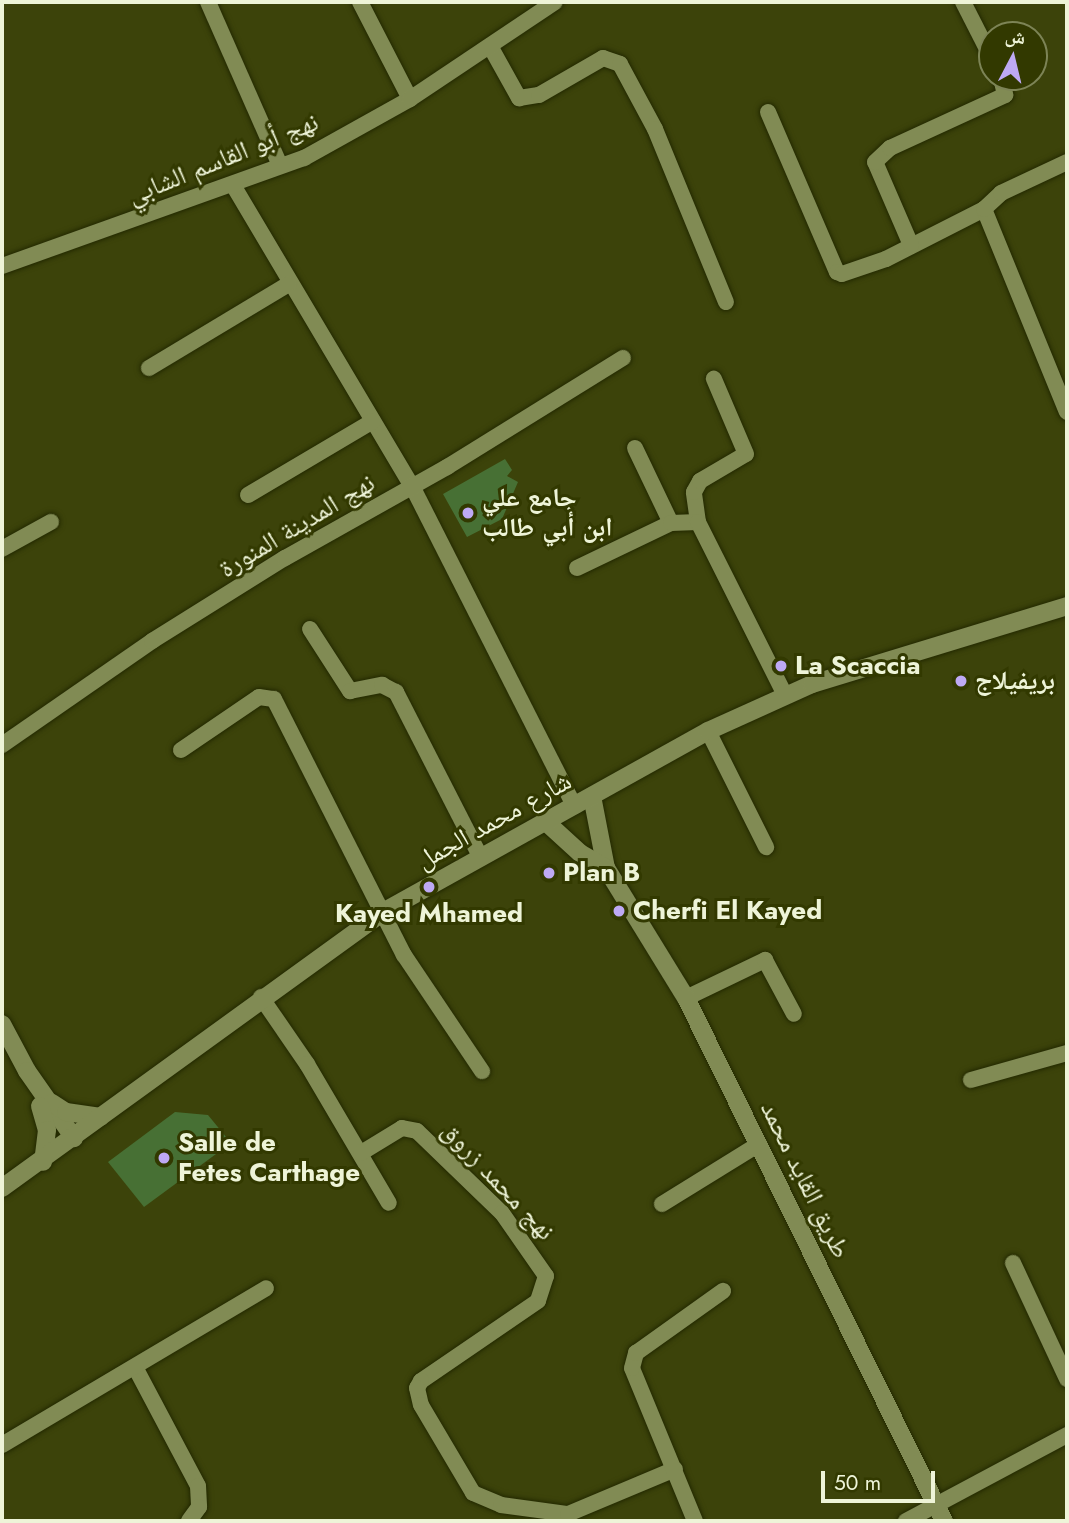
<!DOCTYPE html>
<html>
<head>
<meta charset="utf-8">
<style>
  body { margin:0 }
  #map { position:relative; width:1069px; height:1523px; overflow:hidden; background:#3c430a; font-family:Jost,"Noto Naskh Arabic",sans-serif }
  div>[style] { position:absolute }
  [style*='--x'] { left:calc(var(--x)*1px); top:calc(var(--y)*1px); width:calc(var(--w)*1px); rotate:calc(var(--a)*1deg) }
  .building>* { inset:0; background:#477034 }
  .roads { filter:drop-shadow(0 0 2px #232900) drop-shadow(0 0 2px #232900) }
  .street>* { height:16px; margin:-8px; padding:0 8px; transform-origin:8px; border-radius:8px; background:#818b54 }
  .secondary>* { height:18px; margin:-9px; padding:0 9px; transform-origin:9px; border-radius:9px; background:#818b54 }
  .dots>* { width:19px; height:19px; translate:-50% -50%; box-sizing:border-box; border:4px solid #323900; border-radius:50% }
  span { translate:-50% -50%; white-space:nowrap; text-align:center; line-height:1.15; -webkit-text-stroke:6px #323900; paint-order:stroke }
  .street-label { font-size:26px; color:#eef4d8 }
  .poi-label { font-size:26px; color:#eef4d8; font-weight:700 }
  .left { translate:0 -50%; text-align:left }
  .frame { position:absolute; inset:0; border:4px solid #eef4d8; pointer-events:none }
  .north { position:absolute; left:978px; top:21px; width:70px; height:70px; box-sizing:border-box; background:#323900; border:2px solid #7d8456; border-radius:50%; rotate:7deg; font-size:19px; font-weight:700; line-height:28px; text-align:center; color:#eef4d8 }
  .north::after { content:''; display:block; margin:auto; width:24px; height:32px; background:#bea9f4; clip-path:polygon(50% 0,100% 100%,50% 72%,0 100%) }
  .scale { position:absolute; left:821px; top:1471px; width:114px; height:32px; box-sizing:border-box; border:4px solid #eef4d8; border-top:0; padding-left:9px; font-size:21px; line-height:24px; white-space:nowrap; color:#eef4d8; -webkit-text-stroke:5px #323900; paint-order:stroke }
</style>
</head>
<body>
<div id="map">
  <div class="building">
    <div style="clip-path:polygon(505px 459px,512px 470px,507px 476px,518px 482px,502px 519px,467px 537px,443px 494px)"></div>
    <div style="clip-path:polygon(175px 1112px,208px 1115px,231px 1143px,144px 1207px,108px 1162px)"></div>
  </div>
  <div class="roads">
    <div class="street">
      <div style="--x:208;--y:2;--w:178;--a:66.2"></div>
      <div style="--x:360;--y:2;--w:109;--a:62.7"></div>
      <div style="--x:963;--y:2;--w:64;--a:63"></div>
      <div style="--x:490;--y:46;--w:60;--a:60.9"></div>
      <div style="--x:519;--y:98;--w:20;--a:-9"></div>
      <div style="--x:539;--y:95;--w:74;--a:-30"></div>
      <div style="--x:603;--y:58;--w:18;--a:19"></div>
      <div style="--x:620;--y:64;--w:74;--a:61.7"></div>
      <div style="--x:655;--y:129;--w:187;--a:67.7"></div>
      <div style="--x:768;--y:112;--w:174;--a:66.7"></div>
      <div style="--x:837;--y:272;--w:5;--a:22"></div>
      <div style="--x:842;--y:274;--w:46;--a:-18.8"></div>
      <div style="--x:886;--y:259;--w:110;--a:-27"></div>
      <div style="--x:984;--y:209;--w:219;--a:67.8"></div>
      <div style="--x:233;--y:185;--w:350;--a:59.3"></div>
      <div style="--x:412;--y:486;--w:359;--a:63.1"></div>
      <div style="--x:984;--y:209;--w:23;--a:-43"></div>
      <div style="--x:1001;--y:193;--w:73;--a:-25.2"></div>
      <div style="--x:911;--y:245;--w:90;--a:-113.4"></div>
      <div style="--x:875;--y:162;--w:21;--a:-43"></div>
      <div style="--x:890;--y:148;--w:127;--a:-24.7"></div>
      <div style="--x:1005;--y:95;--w:18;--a:-103"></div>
      <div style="--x:2;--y:266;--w:321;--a:-19.7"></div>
      <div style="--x:304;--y:158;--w:121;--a:-29.1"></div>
      <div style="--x:410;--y:99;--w:174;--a:-33.8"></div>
      <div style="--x:149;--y:368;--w:163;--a:-31"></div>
      <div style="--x:635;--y:448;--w:83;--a:64.4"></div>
      <div style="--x:248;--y:495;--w:145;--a:-30.6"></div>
      <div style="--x:698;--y:522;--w:30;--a:-98"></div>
      <div style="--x:694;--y:492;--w:13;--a:-61"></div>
      <div style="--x:700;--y:481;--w:53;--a:-30.4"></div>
      <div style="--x:746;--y:454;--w:82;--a:-113.1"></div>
      <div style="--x:2;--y:549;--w:56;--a:-28.9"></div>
      <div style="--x:577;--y:568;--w:104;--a:-25.6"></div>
      <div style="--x:671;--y:523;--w:27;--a:-2"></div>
      <div style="--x:698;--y:522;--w:194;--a:63.3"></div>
      <div style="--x:310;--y:629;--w:74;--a:57.2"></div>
      <div style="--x:350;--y:691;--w:33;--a:-11"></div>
      <div style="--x:382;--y:685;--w:16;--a:27"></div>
      <div style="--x:396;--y:692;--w:186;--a:62.9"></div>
      <div style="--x:708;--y:731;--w:130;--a:63.4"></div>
      <div style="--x:2;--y:745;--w:183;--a:-34.7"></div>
      <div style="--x:152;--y:641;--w:157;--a:-32"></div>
      <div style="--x:285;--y:558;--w:186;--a:-29.3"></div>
      <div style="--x:447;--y:467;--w:207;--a:-31.8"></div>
      <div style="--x:181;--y:750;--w:94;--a:-34.2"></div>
      <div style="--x:259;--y:697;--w:15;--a:8"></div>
      <div style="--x:274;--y:699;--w:287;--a:63.1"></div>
      <div style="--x:404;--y:955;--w:140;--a:56.1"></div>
      <div style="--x:261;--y:997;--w:81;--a:55.5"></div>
      <div style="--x:307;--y:1064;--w:161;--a:59.5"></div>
      <div style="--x:686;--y:998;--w:88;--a:-25.7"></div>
      <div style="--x:765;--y:960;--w:61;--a:61.8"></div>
      <div style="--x:971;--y:1080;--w:100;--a:-15.7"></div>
      <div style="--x:361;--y:1153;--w:48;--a:-31.4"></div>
      <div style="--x:402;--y:1128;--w:15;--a:11"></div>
      <div style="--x:417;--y:1131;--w:118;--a:44"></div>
      <div style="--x:502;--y:1213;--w:77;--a:55.1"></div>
      <div style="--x:546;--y:1276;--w:26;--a:108"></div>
      <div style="--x:538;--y:1301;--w:142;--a:145.6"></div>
      <div style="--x:421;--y:1381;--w:8;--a:120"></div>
      <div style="--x:417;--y:1388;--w:17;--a:77"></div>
      <div style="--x:421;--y:1405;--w:102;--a:59.4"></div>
      <div style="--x:473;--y:1493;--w:30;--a:23"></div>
      <div style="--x:501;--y:1505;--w:68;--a:7.7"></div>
      <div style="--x:568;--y:1514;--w:116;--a:-22.8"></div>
      <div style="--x:662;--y:1204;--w:114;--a:-31.7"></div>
      <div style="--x:1013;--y:1263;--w:128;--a:65"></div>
      <div style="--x:135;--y:1367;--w:135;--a:62.1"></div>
      <div style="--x:198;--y:1486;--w:21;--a:87"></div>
      <div style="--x:199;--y:1507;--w:17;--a:126"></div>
      <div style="--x:2;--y:1445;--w:307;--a:-30.7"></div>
      <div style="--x:695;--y:1521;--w:165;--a:-112.4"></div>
      <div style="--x:632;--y:1368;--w:16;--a:-75"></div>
      <div style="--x:636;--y:1353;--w:107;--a:-35.5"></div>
      <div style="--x:906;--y:1521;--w:183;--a:-28.1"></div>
    </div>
    <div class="secondary">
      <div style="--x:592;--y:796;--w:73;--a:79"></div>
      <div style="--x:546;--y:822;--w:46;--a:42.4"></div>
      <div style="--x:580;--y:853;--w:30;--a:30"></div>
      <div style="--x:606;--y:868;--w:153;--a:58.4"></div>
      <div style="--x:686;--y:998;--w:583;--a:63.74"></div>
      <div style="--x:2;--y:1024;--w:53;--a:62"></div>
      <div style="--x:27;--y:1071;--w:82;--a:55"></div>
      <div style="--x:52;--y:1103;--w:17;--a:33"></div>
      <div style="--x:66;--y:1112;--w:35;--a:8"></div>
      <div style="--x:40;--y:1106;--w:25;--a:74"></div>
      <div style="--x:47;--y:1130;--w:32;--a:97"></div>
      <div style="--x:2;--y:1188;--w:470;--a:-35.9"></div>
      <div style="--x:383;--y:912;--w:372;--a:-29.1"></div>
      <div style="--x:708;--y:731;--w:114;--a:-24.3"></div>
      <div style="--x:812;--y:684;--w:267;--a:-17"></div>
    </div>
  </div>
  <div class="dots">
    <div style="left:468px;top:513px;background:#bea9f4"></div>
    <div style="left:781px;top:666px;background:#bea9f4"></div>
    <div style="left:961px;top:681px;background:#bea9f4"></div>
    <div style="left:549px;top:873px;background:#bea9f4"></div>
    <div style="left:429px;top:887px;background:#bea9f4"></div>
    <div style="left:619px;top:911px;background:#bea9f4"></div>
    <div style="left:164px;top:1158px;background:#bea9f4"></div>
  </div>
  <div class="street-label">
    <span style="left:223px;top:159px;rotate:-22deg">نهج أبو القاسم الشابي</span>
    <span style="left:297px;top:526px;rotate:-31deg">نهج المدينة المنورة</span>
    <span style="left:494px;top:821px;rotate:-29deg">شارع محمد الجمل</span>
    <span style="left:805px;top:1180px;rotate:64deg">طريق القايد محمد</span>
    <span style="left:498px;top:1181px;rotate:47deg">نهج محمد زروق</span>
  </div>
  <div class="poi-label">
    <span class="left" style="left:482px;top:513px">جامع علي<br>ابن أبي طالب</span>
    <span class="left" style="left:795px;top:666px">La Scaccia</span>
    <span class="left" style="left:975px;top:681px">بريفيلاج</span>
    <span class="left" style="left:563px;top:873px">Plan B</span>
    <span class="left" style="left:633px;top:911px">Cherfi El Kayed</span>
    <span style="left:429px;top:914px">Kayed Mhamed</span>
    <span class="left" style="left:178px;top:1158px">Salle de<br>Fetes Carthage</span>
  </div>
  <div class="frame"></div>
  <div class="north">ش</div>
  <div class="scale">50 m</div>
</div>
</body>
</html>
